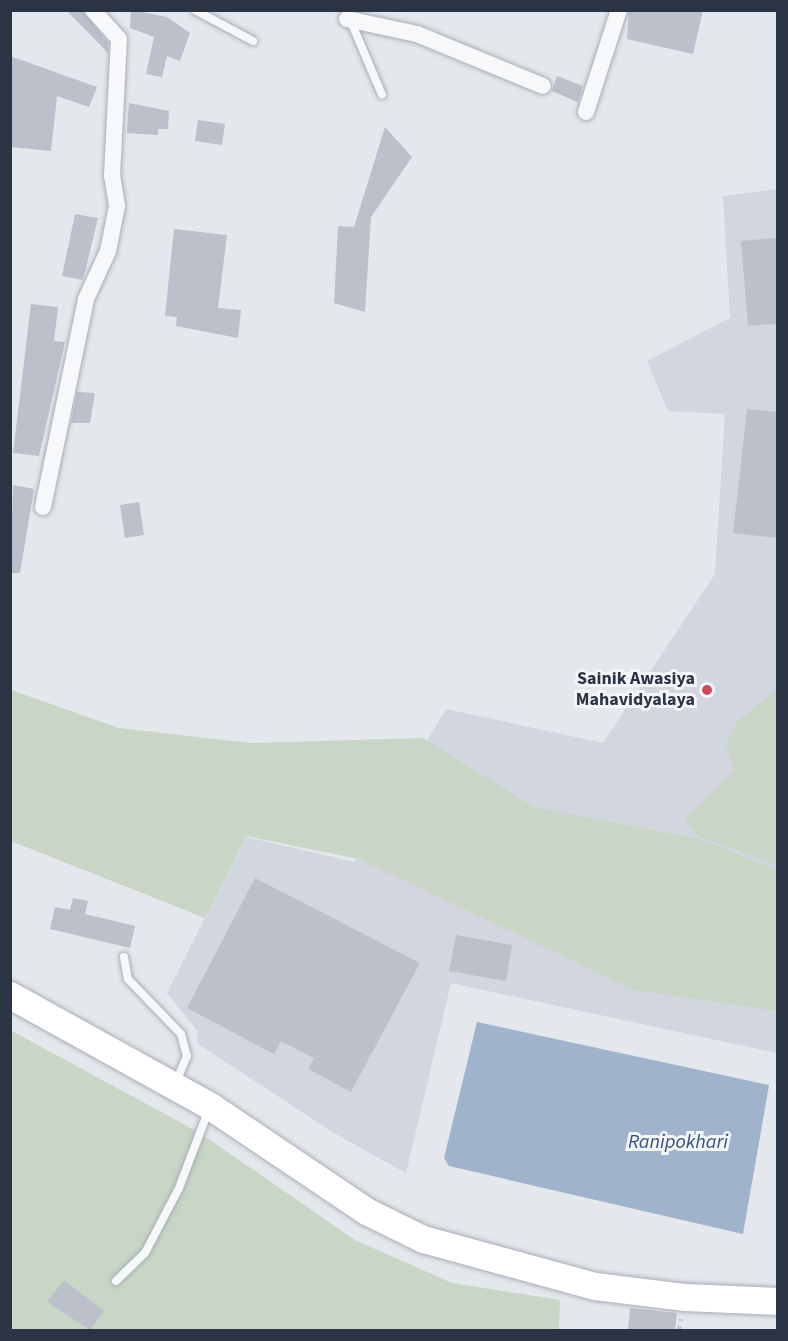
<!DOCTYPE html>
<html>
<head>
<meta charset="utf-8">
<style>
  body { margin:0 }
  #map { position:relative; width:788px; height:1341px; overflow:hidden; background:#e4e7ec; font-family:"Source Sans 3",sans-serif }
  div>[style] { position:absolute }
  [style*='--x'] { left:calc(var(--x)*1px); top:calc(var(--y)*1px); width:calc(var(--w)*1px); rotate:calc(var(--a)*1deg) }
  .built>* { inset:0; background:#d2d6de }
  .green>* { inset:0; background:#c9d6c5 }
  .water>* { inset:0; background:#9fb4cc }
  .building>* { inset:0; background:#bbc0ca }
  .path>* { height:4px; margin-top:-2px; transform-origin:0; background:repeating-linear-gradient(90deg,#c2c5cb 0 4.5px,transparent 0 9px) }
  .roads { filter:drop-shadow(0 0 2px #a9aeb7) drop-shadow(0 0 2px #a9aeb7) }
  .lane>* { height:8px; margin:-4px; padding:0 4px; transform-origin:4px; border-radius:4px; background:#f7f8fa }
  .street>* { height:16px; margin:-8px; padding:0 8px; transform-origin:8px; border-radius:8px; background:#f7f8fa }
  .primary>* { height:27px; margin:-13.5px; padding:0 13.5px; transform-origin:13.5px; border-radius:13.5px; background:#fff }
  .dots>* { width:16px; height:16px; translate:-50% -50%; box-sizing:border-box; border:3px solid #f4f6f9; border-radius:50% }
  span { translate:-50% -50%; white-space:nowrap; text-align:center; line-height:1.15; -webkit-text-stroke:6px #f4f6f9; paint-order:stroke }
  .poi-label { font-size:18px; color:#2b3445; font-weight:700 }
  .right { translate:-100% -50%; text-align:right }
  .water-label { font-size:20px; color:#34527a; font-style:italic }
  .frame { position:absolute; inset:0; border:12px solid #2b3445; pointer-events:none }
</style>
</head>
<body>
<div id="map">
  <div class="built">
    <div style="clip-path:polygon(777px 189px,777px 1053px,451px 983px,406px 1173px,332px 1132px,197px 1043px,198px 1032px,167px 993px,246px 837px,354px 862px,446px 709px,603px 743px,715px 574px,725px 414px,668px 411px,647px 361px,730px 318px,723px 196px)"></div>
  </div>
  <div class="green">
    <div style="clip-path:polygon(777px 689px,777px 865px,697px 836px,684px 819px,734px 771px,726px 744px,737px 722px)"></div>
    <div style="clip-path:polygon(11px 690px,119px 728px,250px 743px,423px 738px,534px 807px,703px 840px,777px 870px,777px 1011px,635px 990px,359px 859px,246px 836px,205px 918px,11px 841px)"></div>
    <div style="clip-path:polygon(10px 1030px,200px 1133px,355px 1240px,452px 1283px,560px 1300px,559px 1330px,11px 1330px)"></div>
  </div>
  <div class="water">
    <div style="clip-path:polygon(477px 1022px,769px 1085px,743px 1234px,449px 1166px,444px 1158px)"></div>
  </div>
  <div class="building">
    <div style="clip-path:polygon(66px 10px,83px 10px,108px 43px,108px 53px)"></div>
    <div style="clip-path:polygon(131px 10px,167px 17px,190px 33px,180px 61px,167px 56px,162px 77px,146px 74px,154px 37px,130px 28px)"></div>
    <div style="clip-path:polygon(629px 10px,703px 10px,693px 54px,627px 39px)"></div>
    <div style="clip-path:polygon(10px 56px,97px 87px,89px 107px,57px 96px,51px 151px,10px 147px)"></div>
    <div style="clip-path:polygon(557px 76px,583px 86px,578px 102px,552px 91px)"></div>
    <div style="clip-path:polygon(129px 103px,169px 111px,168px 129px,158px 129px,158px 135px,127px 133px)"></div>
    <div style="clip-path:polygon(198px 120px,225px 124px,222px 145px,195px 141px)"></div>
    <div style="clip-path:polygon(385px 127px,412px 157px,371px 217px,365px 312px,334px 303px,338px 226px,354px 227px)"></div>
    <div style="clip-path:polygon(75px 214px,98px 218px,83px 280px,62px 276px)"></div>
    <div style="clip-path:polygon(174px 229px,227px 235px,218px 308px,241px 310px,238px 338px,176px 326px,177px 317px,165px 316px)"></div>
    <div style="clip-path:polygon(777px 238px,777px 324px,748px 326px,741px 241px)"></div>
    <div style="clip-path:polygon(31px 304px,58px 307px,54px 341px,65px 342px,39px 456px,13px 453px)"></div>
    <div style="clip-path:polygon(77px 392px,95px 393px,90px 423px,71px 423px)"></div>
    <div style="clip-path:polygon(747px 409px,777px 412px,777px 538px,733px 533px)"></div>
    <div style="clip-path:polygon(13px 485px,34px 489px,20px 573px,10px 573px)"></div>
    <div style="clip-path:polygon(139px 502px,144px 535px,125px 538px,120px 505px)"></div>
    <div style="clip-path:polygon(255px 878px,420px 963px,351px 1092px,308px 1069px,314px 1058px,281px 1041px,274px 1054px,187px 1008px)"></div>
    <div style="clip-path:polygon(73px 898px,88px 901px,85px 914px,135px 926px,130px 948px,50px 929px,55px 907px,70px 910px)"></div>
    <div style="clip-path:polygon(456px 935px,512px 945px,506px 981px,449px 971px)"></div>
    <div style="clip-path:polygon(64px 1280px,104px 1311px,90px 1330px,47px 1302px)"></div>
    <div style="clip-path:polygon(630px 1308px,677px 1313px,675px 1330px,628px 1330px)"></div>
  </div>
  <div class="path">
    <div style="--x:679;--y:1330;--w:11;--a:-80"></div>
  </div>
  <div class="roads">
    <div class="lane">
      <div style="--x:195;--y:10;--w:66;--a:28.1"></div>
      <div style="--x:346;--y:10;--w:92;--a:67"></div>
      <div style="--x:124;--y:957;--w:22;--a:80"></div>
      <div style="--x:128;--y:979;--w:76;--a:46.1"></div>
      <div style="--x:181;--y:1034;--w:23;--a:75"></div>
      <div style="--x:187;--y:1056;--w:28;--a:113"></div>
      <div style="--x:116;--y:1281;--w:40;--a:-44"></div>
      <div style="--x:145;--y:1253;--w:73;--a:-62.4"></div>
      <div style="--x:179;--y:1188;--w:85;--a:-69.2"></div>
    </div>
    <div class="street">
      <div style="--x:347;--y:19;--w:72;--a:12.1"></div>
      <div style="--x:417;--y:34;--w:136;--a:22.4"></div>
      <div style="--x:586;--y:112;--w:107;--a:-72.1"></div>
      <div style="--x:43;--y:507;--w:212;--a:-78.3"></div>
      <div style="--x:86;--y:299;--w:53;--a:-65.4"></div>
      <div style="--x:108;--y:251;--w:46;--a:-78.7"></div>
      <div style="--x:117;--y:206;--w:30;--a:-99"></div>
      <div style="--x:112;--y:176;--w:137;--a:-87.1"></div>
      <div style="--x:119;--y:39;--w:39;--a:-132"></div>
    </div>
    <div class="primary">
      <div style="--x:10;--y:995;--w:229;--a:29"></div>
      <div style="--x:210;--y:1106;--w:188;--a:33.9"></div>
      <div style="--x:366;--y:1211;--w:64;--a:26.2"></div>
      <div style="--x:423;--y:1239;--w:178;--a:15.3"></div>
      <div style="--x:595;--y:1286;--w:91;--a:7"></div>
      <div style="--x:685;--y:1297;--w:93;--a:2.5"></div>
    </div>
  </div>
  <div class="dots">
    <div style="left:707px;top:690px;background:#d1495b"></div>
  </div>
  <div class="poi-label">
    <span class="right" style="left:695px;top:690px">Sainik Awasiya<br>Mahavidyalaya</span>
  </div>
  <div class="water-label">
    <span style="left:678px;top:1142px">Ranipokhari</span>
  </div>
  <div class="frame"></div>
</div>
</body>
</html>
